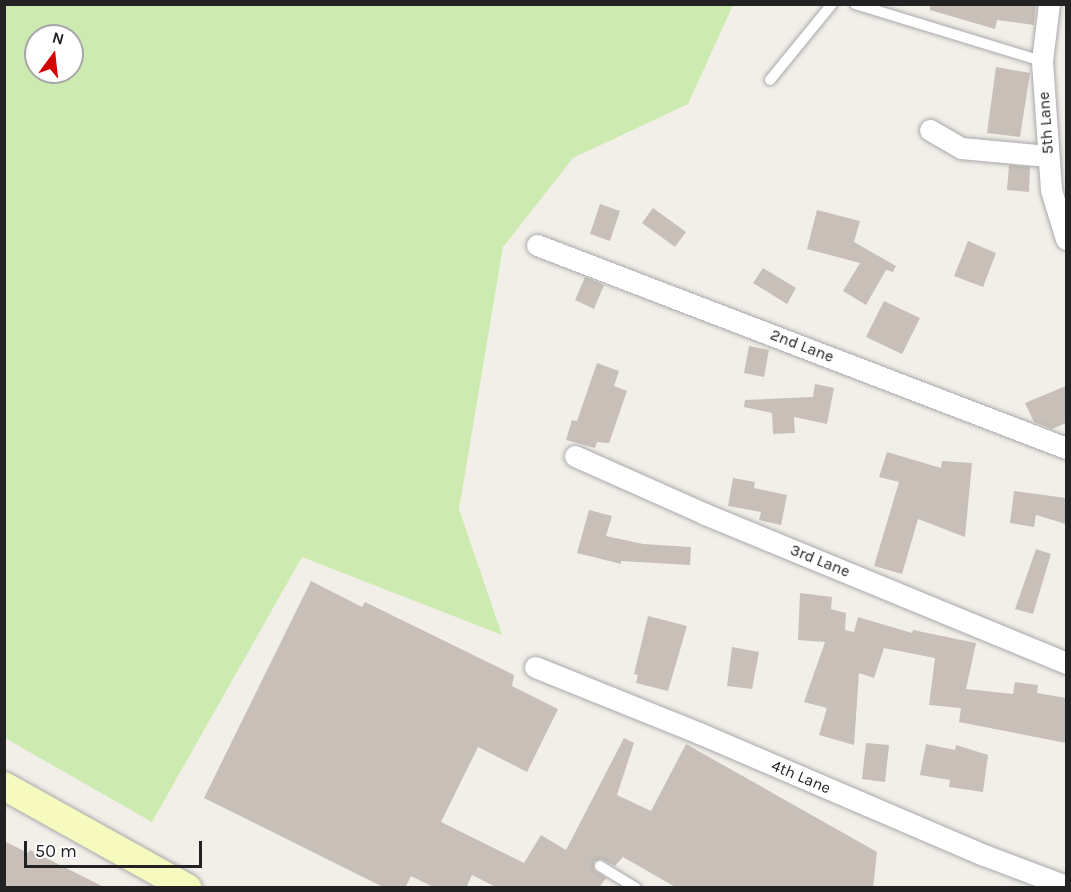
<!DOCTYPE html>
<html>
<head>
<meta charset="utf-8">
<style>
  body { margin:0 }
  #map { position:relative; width:1071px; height:892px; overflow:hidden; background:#f2efe9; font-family:Karla,sans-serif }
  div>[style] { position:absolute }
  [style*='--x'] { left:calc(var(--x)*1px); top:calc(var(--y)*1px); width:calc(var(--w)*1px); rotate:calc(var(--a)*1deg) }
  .grass>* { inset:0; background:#cdebb0 }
  .building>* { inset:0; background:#c7bfb8 }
  .roads { filter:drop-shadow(0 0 2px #a9a9a9) drop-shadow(0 0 2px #a9a9a9) }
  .lane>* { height:10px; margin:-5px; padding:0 5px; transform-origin:5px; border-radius:5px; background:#fff }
  .street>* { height:21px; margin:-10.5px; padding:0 10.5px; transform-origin:10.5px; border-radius:10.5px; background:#fff }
  .secondary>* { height:28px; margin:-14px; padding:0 14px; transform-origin:14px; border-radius:14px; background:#f7fabf }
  span { translate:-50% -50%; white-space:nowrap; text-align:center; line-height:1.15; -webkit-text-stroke:4.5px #fff; paint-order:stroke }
  .street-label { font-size:16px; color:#222 }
  .frame { position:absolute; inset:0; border:6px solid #222; pointer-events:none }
  .north { position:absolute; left:24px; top:24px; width:60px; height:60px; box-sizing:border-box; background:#fff; border:2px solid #a7a7a7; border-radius:50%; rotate:15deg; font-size:16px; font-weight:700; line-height:24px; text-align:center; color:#222 }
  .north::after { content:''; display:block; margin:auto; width:21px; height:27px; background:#d40000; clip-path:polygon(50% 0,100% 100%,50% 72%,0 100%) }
  .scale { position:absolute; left:24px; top:841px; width:178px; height:27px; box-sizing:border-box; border:3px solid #222; border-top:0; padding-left:8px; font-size:18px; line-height:21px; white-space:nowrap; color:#222; -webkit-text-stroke:4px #fff; paint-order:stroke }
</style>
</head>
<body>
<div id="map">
  <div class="grass">
    <div style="clip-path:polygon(evenodd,5px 4px,733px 5px,688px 104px,573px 158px,503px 247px,459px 509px,502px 635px,302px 557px,152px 822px,5px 738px,5px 4px,36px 36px,72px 36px,72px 72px,36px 72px,36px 36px)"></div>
  </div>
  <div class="building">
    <div style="clip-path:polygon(930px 4px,1036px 4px,1034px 25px,997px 20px,995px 29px,930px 10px)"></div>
    <div style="clip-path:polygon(996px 67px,1030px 73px,1020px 137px,987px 133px)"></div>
    <div style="clip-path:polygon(1009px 165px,1030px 167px,1029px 192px,1007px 190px)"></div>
    <div style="clip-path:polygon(600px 204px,620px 211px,610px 241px,590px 234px)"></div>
    <div style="clip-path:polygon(653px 208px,686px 232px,675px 247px,642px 223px)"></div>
    <div style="clip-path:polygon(817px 210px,860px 221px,854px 242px,896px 266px,893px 272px,886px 270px,866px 305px,843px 291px,860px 263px,807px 249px)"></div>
    <div style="clip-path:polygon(968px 241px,996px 253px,983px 287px,954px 276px)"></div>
    <div style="clip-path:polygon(763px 268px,796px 288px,787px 304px,753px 283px)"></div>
    <div style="clip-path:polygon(585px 277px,604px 285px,594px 309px,575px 300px)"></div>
    <div style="clip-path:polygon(884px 301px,920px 318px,902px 354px,866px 337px)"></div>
    <div style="clip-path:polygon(749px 346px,769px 350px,764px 377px,744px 373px)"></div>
    <div style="clip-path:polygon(597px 363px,619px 371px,614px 386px,627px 391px,609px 443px,597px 442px,595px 448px,566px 440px,572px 420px,577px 421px)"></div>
    <div style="clip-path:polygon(815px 384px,834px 388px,827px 424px,794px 417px,795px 433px,773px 434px,772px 413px,744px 407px,745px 400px,813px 397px)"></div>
    <div style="clip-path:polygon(1066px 386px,1066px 423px,1052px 429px,1034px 422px,1025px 403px)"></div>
    <div style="clip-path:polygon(887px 452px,941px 468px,942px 461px,972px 463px,965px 537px,918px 519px,902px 574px,874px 566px,899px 482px,879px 477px)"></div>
    <div style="clip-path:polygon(733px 478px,755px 482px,754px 488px,787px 495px,781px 525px,759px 520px,761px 512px,728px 506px)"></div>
    <div style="clip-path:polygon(1014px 491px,1066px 498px,1066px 524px,1036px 515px,1034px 527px,1010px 523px)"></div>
    <div style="clip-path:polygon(589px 510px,612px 516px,606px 536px,643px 544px,691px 547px,690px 565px,621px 561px,621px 564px,577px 553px)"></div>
    <div style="clip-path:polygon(1036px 549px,1051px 554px,1033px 614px,1015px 609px)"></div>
    <div style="clip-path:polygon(311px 581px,362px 607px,365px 602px,514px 675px,512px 686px,558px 709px,527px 772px,478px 747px,441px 822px,524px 863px,541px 835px,566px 850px,624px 738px,634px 743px,617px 795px,651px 811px,686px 744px,877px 852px,873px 888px,677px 888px,623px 857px,615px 866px,601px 859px,594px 862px,594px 870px,606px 878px,599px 888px,498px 888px,472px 875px,466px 888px,435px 888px,411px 876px,405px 888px,385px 888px,204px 798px)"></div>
    <div style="clip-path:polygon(800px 593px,832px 597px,831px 609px,846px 613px,845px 630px,854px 632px,858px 617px,912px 633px,913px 630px,976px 643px,966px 689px,1013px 694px,1015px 682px,1038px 685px,1037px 693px,1066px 698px,1066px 743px,959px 722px,961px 708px,929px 705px,935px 658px,884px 648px,874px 678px,859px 673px,854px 745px,819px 735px,827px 708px,804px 702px,825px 642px,798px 640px)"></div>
    <div style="clip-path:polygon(648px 616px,687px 626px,668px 691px,636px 683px,638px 675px,634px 674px)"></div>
    <div style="clip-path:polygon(732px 647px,759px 652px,752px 689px,727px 686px)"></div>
    <div style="clip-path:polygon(866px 743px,889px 745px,885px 782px,862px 779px)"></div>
    <div style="clip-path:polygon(926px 744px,955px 750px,956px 745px,988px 755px,983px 792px,949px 787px,950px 780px,920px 775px)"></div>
    <div style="clip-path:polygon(4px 841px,28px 853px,30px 850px,106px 888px,4px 888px)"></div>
  </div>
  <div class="roads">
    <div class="lane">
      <div style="--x:855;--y:4;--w:195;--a:17"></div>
      <div style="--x:770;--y:80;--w:98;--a:-50.8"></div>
      <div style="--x:600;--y:866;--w:42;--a:31.4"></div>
    </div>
    <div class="street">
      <div style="--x:1049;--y:4;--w:57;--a:97"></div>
      <div style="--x:1042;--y:61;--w:129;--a:86"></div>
      <div style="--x:1051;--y:190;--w:51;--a:73"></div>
      <div style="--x:930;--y:130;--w:36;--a:30"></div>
      <div style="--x:961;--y:148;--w:87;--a:5.3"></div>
      <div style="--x:537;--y:245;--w:567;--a:20.99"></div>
      <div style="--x:575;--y:456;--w:142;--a:24"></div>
      <div style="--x:705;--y:514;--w:391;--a:22.4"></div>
      <div style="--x:535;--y:667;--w:177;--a:21.9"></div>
      <div style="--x:699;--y:733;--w:310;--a:23.2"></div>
      <div style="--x:984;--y:855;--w:88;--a:20.7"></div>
    </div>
    <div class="secondary">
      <div style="--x:4;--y:786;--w:210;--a:29.1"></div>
    </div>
  </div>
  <div class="street-label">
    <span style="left:1046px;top:123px;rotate:-94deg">5th Lane</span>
    <span style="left:802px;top:346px;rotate:21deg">2nd Lane</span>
    <span style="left:820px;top:561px;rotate:22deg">3rd Lane</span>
    <span style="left:801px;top:777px;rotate:23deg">4th Lane</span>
  </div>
  <div class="frame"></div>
  <div class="north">N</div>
  <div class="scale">50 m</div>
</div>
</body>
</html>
